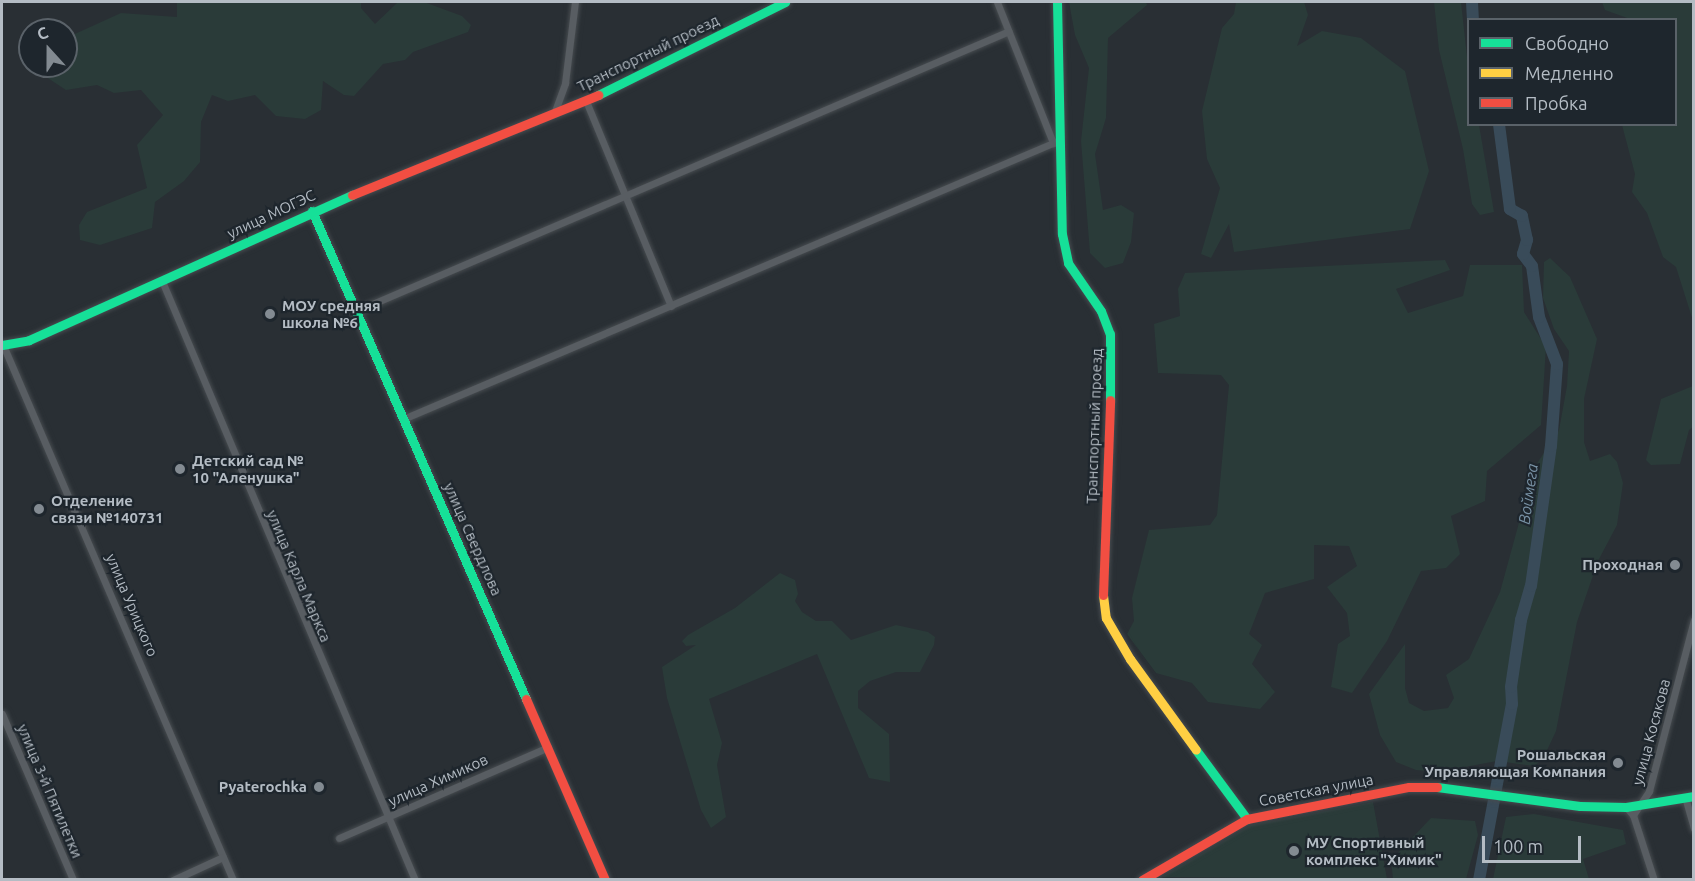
<!DOCTYPE html>
<html>
<head>
<meta charset="utf-8">
<style>
  body { margin:0 }
  #map { position:relative; width:1695px; height:881px; overflow:hidden; background:#292f34; font-family:Ubuntu,sans-serif }
  div>[style] { position:absolute }
  [style*='--x'] { left:calc(var(--x)*1px); top:calc(var(--y)*1px); width:calc(var(--w)*1px); rotate:calc(var(--a)*1deg) }
  .green>* { inset:0; background:#2a3b39 }
  .river>* { height:12px; margin:-6px; padding:0 6px; transform-origin:6px; border-radius:6px; background:#394b59 }
  .roads { filter:drop-shadow(0 0 2px #464b4f) drop-shadow(0 0 2px #464b4f) }
  .street>* { height:7px; margin:-3.5px; padding:0 3.5px; transform-origin:3.5px; border-radius:3.5px; background:#585d62 }
  .fast>* { height:9px; margin:-4.5px; padding:0 4.5px; transform-origin:4.5px; border-radius:4.5px; background:#16e098 }
  .slow>* { height:9px; margin:-4.5px; padding:0 4.5px; transform-origin:4.5px; border-radius:4.5px; background:#ffcf43 }
  .jam>* { height:9px; margin:-4.5px; padding:0 4.5px; transform-origin:4.5px; border-radius:4.5px; background:#f24e42 }
  .dots>* { width:16px; height:16px; translate:-50% -50%; box-sizing:border-box; border:3px solid #1e262d; border-radius:50% }
  span { translate:-50% -50%; white-space:nowrap; text-align:center; line-height:1.15; -webkit-text-stroke:4.5px #1e262d; paint-order:stroke }
  .street-label { font-size:15px; color:#b4bcc4 }
  .poi-label { font-size:15px; color:#b4bcc4; font-weight:700 }
  .left { translate:0 -50%; text-align:left }
  .right { translate:-100% -50%; text-align:right }
  .water-label { font-size:16px; color:#7891a4; font-style:italic }
  .frame { position:absolute; inset:0; border:3px solid #b4bcc4; pointer-events:none }
  .legend { position:absolute; left:1467px; top:18px; width:210px; height:108px; box-sizing:border-box; background:#1e262d; border:2px solid #5a6269; margin:0; padding:8px 10px; list-style:none; font-size:18px; color:#b4bcc4 }
  .legend li { display:flex; align-items:center; gap:12px; height:30px }
  .legend b { width:30px; border:2px solid #5a6269 }
  .north { position:absolute; left:18px; top:18px; width:60px; height:60px; box-sizing:border-box; background:#1e262d; border:2px solid #5a6269; border-radius:50%; rotate:339deg; font-size:16px; font-weight:700; line-height:24px; text-align:center; color:#b4bcc4 }
  .north::after { content:''; display:block; margin:auto; width:21px; height:27px; background:#838b92; clip-path:polygon(50% 0,100% 100%,50% 72%,0 100%) }
  .scale { position:absolute; left:1482px; top:836px; width:99px; height:27px; box-sizing:border-box; border:3px solid #b4bcc4; border-top:0; padding-left:8px; font-size:18px; line-height:21px; white-space:nowrap; color:#b4bcc4; -webkit-text-stroke:4px #1e262d; paint-order:stroke }
</style>
</head>
<body>
<div id="map">
  <div class="green">
    <div style="clip-path:polygon(177px 2px,361px 2px,361px 8px,375px 24px,398px 2px,424px 2px,462px 16px,471px 25px,468px 32px,413px 52px,405px 60px,383px 64px,354px 96px,344px 95px,323px 81px,321px 110px,305px 119px,276px 116px,255px 95px,228px 101px,212px 95px,201px 122px,200px 162px,184px 181px,155px 202px,152px 228px,100px 245px,80px 240px,79px 225px,87px 212px,147px 188px,137px 145px,163px 115px,141px 90px,114px 93px,97px 85px,66px 90px,31px 67px,66px 66px,66px 38px,121px 13px,177px 17px)"></div>
    <div style="clip-path:polygon(1069px 2px,1146px 2px,1147px 5px,1108px 38px,1106px 118px,1095px 154px,1103px 210px,1121px 205px,1134px 213px,1131px 242px,1123px 263px,1105px 268px,1090px 253px,1081px 141px,1089px 68px,1075px 35px)"></div>
    <div style="clip-path:polygon(1236px 2px,1304px 2px,1308px 15px,1297px 46px,1322px 31px,1361px 38px,1405px 71px,1429px 171px,1410px 229px,1234px 252px,1229px 224px,1211px 258px,1201px 254px,1220px 188px,1207px 159px,1202px 111px,1222px 28px,1234px 14px)"></div>
    <div style="clip-path:polygon(1434px 2px,1461px 2px,1468px 66px,1468px 124px,1479px 125px,1494px 212px,1480px 215px,1472px 204px,1463px 149px,1439px 50px)"></div>
    <div style="clip-path:polygon(1602px 2px,1693px 2px,1693px 321px,1676px 267px,1663px 257px,1647px 213px,1632px 192px,1635px 174px,1622px 125px,1676px 124px,1676px 20px,1630px 19px,1605px 10px)"></div>
    <div style="clip-path:polygon(1550px 258px,1570px 277px,1597px 339px,1584px 399px,1584px 442px,1590px 461px,1610px 454px,1617px 462px,1623px 483px,1617px 525px,1598px 561px,1577px 622px,1556px 731px,1543px 759px,1534px 766px,1497px 761px,1438px 772px,1416px 770px,1396px 762px,1380px 735px,1369px 694px,1405px 644px,1405px 688px,1409px 703px,1424px 711px,1448px 708px,1454px 698px,1446px 675px,1469px 659px,1500px 592px,1534px 468px,1559px 430px,1567px 386px,1569px 351px,1554px 329px,1543px 298px,1544px 262px)"></div>
    <div style="clip-path:polygon(1445px 260px,1450px 270px,1396px 289px,1408px 313px,1463px 296px,1470px 265px,1522px 265px,1524px 312px,1546px 347px,1541px 425px,1487px 471px,1485px 501px,1451px 516px,1460px 554px,1446px 568px,1421px 571px,1387px 641px,1352px 693px,1331px 687px,1338px 644px,1350px 636px,1347px 613px,1327px 587px,1357px 566px,1349px 546px,1314px 545px,1314px 579px,1265px 593px,1249px 634px,1262px 645px,1252px 664px,1275px 692px,1260px 709px,1208px 702px,1192px 683px,1156px 673px,1127px 634px,1134px 621px,1132px 598px,1149px 530px,1210px 525px,1217px 515px,1229px 385px,1221px 375px,1158px 373px,1154px 324px,1180px 316px,1178px 289px,1185px 273px)"></div>
    <div style="clip-path:polygon(1693px 386px,1693px 427px,1689px 430px,1680px 464px,1651px 465px,1646px 460px,1661px 399px)"></div>
    <div style="clip-path:polygon(780px 573px,795px 580px,798px 594px,795px 601px,802px 612px,816px 621px,832px 621px,851px 640px,896px 625px,928px 632px,935px 637px,934px 645px,920px 672px,896px 672px,870px 681px,858px 691px,858px 708px,889px 734px,890px 782px,869px 778px,817px 654px,709px 699px,722px 743px,717px 765px,726px 817px,711px 828px,701px 810px,667px 698px,662px 667px,696px 645px,686px 646px,682px 641px,688px 635px,735px 608px)"></div>
    <div style="clip-path:polygon(1373px 802px,1387px 879px,1162px 877px,1251px 825px)"></div>
    <div style="clip-path:polygon(1534px 814px,1623px 830px,1626px 844px,1583px 859px,1589px 879px,1493px 879px,1506px 817px)"></div>
    <div style="clip-path:polygon(1431px 818px,1475px 821px,1478px 835px,1466px 879px,1393px 879px,1391px 860px)"></div>
  </div>
  <div class="river">
    <div style="--x:1472;--y:2;--w:18;--a:87"></div>
    <div style="--x:1479;--y:880;--w:179;--a:-79.4"></div>
    <div style="--x:1512;--y:704;--w:17;--a:-93"></div>
    <div style="--x:1511;--y:687;--w:68;--a:-81.5"></div>
    <div style="--x:1521;--y:620;--w:35;--a:-74"></div>
    <div style="--x:1531;--y:586;--w:141;--a:-81.9"></div>
    <div style="--x:1551;--y:446;--w:82;--a:-85.8"></div>
    <div style="--x:1557;--y:364;--w:50;--a:-111"></div>
    <div style="--x:1539;--y:317;--w:51;--a:-97.8"></div>
    <div style="--x:1532;--y:266;--w:15;--a:-127"></div>
    <div style="--x:1523;--y:254;--w:15;--a:-74"></div>
    <div style="--x:1527;--y:240;--w:25;--a:-102"></div>
    <div style="--x:1522;--y:216;--w:14;--a:-150"></div>
    <div style="--x:1510;--y:209;--w:86;--a:-97.4"></div>
  </div>
  <div class="roads">
    <div class="street">
      <div style="--x:997;--y:2;--w:152;--a:68.3"></div>
      <div style="--x:586;--y:101;--w:222;--a:67.5"></div>
      <div style="--x:555;--y:111;--w:30;--a:-70"></div>
      <div style="--x:565;--y:83;--w:82;--a:-83"></div>
      <div style="--x:162;--y:281;--w:650;--a:67.1"></div>
      <div style="--x:356;--y:311;--w:710;--a:-23.21"></div>
      <div style="--x:3;--y:345;--w:582;--a:66.74"></div>
      <div style="--x:403;--y:419;--w:714;--a:-23.01"></div>
      <div style="--x:2;--y:714;--w:181;--a:66.8"></div>
      <div style="--x:1685;--y:797;--w:33;--a:74"></div>
      <div style="--x:1626;--y:807;--w:11;--a:49"></div>
      <div style="--x:1633;--y:815;--w:68;--a:72.1"></div>
      <div style="--x:1633;--y:815;--w:29;--a:-56"></div>
      <div style="--x:1649;--y:791;--w:177;--a:-75.3"></div>
      <div style="--x:339;--y:838;--w:228;--a:-23.5"></div>
      <div style="--x:173;--y:880;--w:55;--a:-24.7"></div>
    </div>
    <div class="fast">
      <div style="--x:1057;--y:2;--w:232;--a:88.8"></div>
      <div style="--x:1062;--y:234;--w:30;--a:78"></div>
      <div style="--x:1068;--y:263;--w:58;--a:55.5"></div>
      <div style="--x:1101;--y:311;--w:25;--a:69"></div>
      <div style="--x:1110;--y:334;--w:66;--a:90"></div>
      <div style="--x:598;--y:95;--w:209;--a:-26.4"></div>
      <div style="--x:312;--y:211;--w:533;--a:66.32"></div>
      <div style="--x:2;--y:345;--w:27;--a:-10"></div>
      <div style="--x:29;--y:340;--w:354;--a:-24.2"></div>
      <div style="--x:1196;--y:750;--w:86;--a:53.5"></div>
      <div style="--x:1437;--y:787;--w:144;--a:7.6"></div>
      <div style="--x:1580;--y:806;--w:46;--a:1.2"></div>
      <div style="--x:1626;--y:807;--w:69;--a:-9.2"></div>
    </div>
    <div class="slow">
      <div style="--x:1103;--y:595;--w:23;--a:83"></div>
      <div style="--x:1106;--y:618;--w:48;--a:59.7"></div>
      <div style="--x:1130;--y:659;--w:112;--a:54"></div>
    </div>
    <div class="jam">
      <div style="--x:352;--y:195;--w:266;--a:-22.1"></div>
      <div style="--x:1103;--y:595;--w:195;--a:-87.9"></div>
      <div style="--x:526;--y:699;--w:197;--a:66.4"></div>
      <div style="--x:1142;--y:880;--w:121;--a:-30.2"></div>
      <div style="--x:1247;--y:819;--w:165;--a:-11.2"></div>
      <div style="--x:1409;--y:787;--w:28;--a:0"></div>
    </div>
  </div>
  <div class="dots">
    <div style="left:270px;top:314px;background:#838b92"></div>
    <div style="left:180px;top:469px;background:#838b92"></div>
    <div style="left:39px;top:509px;background:#838b92"></div>
    <div style="left:1675px;top:565px;background:#838b92"></div>
    <div style="left:1618px;top:763px;background:#838b92"></div>
    <div style="left:319px;top:787px;background:#838b92"></div>
    <div style="left:1294px;top:851px;background:#838b92"></div>
  </div>
  <div class="street-label">
    <span style="left:648px;top:53px;rotate:-26deg">Транспортный проезд</span>
    <span style="left:271px;top:214px;rotate:-25deg">улица МОГЭС</span>
    <span style="left:1094px;top:426px;rotate:-88deg">Транспортный проезд</span>
    <span style="left:473px;top:539px;rotate:66deg">улица Свердлова</span>
    <span style="left:299px;top:576px;rotate:67deg">улица Карла Маркса</span>
    <span style="left:132px;top:605px;rotate:67deg">улица Урицкого</span>
    <span style="left:1651px;top:732px;rotate:-75deg">улица Косякова</span>
    <span style="left:438px;top:780px;rotate:-24deg">улица Химиков</span>
    <span style="left:1316px;top:790px;rotate:-11deg">Советская улица</span>
    <span style="left:50px;top:791px;rotate:67deg">улица 3-й Пятилетки</span>
  </div>
  <div class="poi-label">
    <span class="left" style="left:282px;top:314px">МОУ средняя<br>школа №6</span>
    <span class="left" style="left:192px;top:469px">Детский сад №<br>10 "Аленушка"</span>
    <span class="left" style="left:51px;top:509px">Отделение<br>связи №140731</span>
    <span class="right" style="left:1663px;top:565px">Проходная</span>
    <span class="right" style="left:1606px;top:763px">Рошальская<br>Управляющая Компания</span>
    <span class="right" style="left:307px;top:787px">Pyaterochka</span>
    <span class="left" style="left:1306px;top:851px">МУ Спортивный<br>комплекс "Химик"</span>
  </div>
  <div class="water-label">
    <span style="left:1528px;top:494px;rotate:-82deg">Воймега</span>
  </div>
  <div class="frame"></div>
  <ul class="legend">
  <li><b style="height:8px;background:#16e098"></b>Свободно</li>
  <li><b style="height:8px;background:#ffcf43"></b>Медленно</li>
  <li><b style="height:8px;background:#f24e42"></b>Пробка</li>
  </ul>
  <div class="north">С</div>
  <div class="scale">100 m</div>
</div>
</body>
</html>
